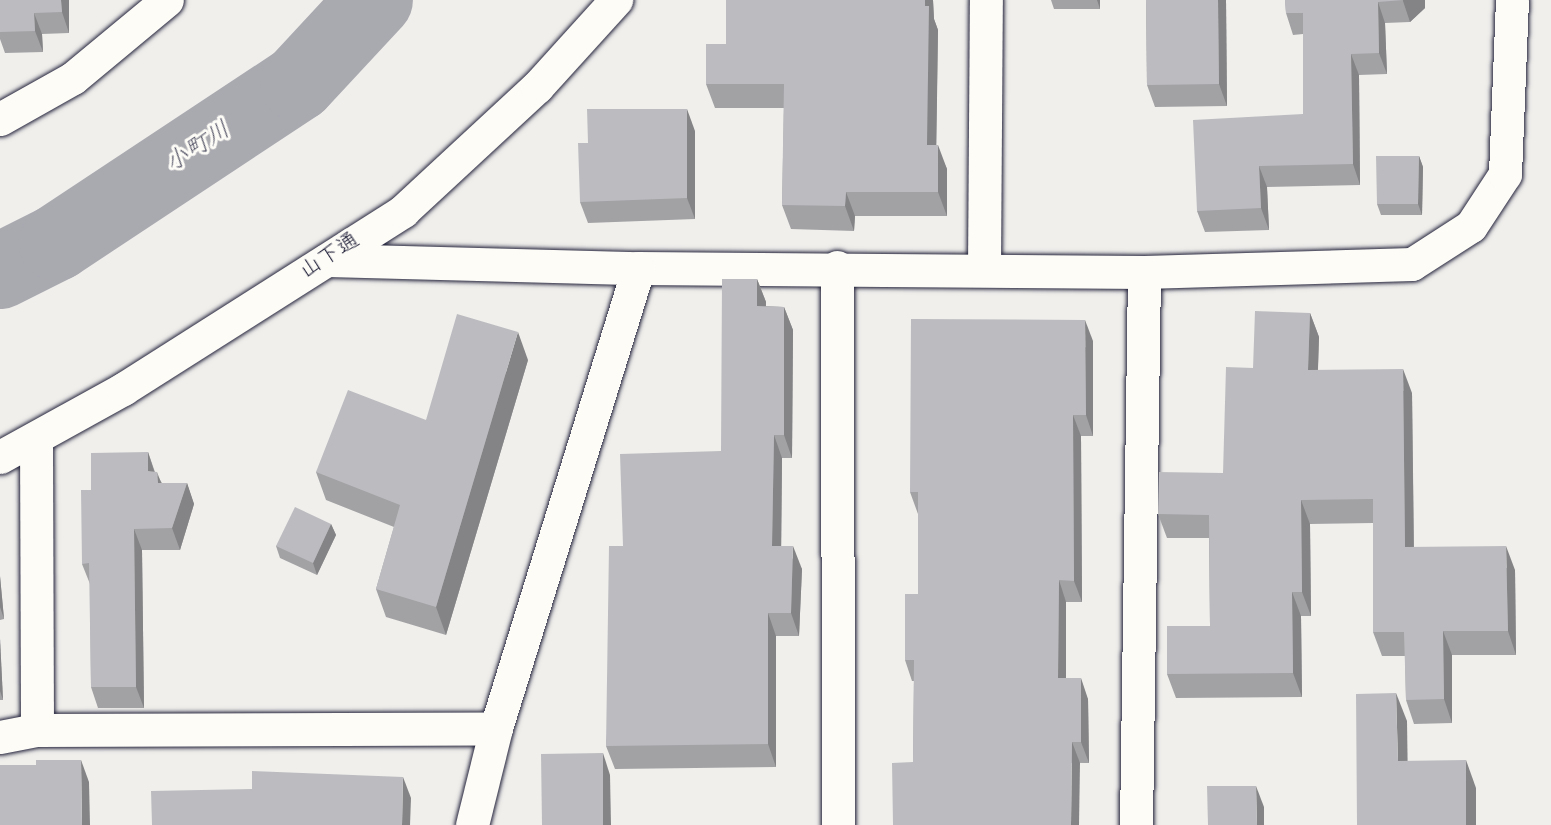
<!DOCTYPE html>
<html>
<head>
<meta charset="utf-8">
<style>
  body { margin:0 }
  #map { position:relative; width:1551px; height:825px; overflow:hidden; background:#f0efec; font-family:"Gochi Hand","Klee One",sans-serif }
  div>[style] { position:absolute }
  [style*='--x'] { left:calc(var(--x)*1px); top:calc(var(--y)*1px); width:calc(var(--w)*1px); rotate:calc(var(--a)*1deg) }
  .river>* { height:76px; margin:-38px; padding:0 38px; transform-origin:38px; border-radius:38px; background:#a9a9b0 }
  .roads { filter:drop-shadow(0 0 2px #22223b) drop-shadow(0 0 2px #22223b) }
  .street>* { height:33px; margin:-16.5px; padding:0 16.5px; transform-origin:16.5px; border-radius:16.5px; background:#fdfcf7 }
  .secondary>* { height:33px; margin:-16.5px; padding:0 16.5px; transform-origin:16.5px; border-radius:16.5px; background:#fdfcf7 }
  .wall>* { inset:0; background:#a2a2a5 }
  .shaded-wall>* { inset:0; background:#848486 }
  .building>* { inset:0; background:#bcbcc0 }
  span { translate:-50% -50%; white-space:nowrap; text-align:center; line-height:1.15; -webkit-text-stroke:6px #fdfcf7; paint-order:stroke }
  .street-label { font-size:22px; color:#22223b }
  .water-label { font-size:24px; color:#58586a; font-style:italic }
</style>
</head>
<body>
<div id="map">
  <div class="river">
    <div style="--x:0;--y:271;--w:63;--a:-26.6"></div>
    <div style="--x:56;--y:243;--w:290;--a:-33.5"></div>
    <div style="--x:298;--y:83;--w:113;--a:-47.1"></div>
  </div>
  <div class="roads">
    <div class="street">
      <div style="--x:0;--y:119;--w:84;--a:-29.3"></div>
      <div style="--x:73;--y:78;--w:122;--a:-39.7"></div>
      <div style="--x:327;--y:260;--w:311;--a:1.5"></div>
      <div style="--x:638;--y:268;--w:506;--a:0.45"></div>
      <div style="--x:1144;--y:272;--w:268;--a:-1.7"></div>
      <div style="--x:1412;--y:264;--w:70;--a:-32.8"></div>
      <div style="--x:1471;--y:226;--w:62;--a:-56.8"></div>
      <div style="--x:1505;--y:174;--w:174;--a:-87.7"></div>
      <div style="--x:837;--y:267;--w:558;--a:89.9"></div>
      <div style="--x:984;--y:269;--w:269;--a:-89.6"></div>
      <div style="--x:36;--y:438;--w:292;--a:89.8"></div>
      <div style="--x:37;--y:730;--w:459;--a:-0.2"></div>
      <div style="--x:0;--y:737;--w:38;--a:-11"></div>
      <div style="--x:472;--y:825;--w:100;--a:-76.1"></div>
      <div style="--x:496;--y:728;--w:481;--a:-72.8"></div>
      <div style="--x:1136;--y:825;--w:553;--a:-89.17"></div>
    </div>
    <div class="secondary">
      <div style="--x:0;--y:457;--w:141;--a:-28.9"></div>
      <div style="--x:123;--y:389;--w:332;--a:-32.4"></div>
      <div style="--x:403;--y:211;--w:183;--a:-42.8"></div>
      <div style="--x:537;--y:87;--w:118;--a:-47.8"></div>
    </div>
  </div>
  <div class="wall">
    <div style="clip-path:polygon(0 0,69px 0,69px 33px,42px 34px,43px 52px,5px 53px,0 39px)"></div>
    <div style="clip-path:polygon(726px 0,933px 0,934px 19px,938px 30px,936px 145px,947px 169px,947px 216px,855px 216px,854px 231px,791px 229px,782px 205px,784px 108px,715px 108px,706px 84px,726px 44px)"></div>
    <div style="clip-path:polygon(1051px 0,1100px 0,1100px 9px,1054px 9px)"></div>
    <div style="clip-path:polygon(1146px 0,1226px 0,1227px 106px,1155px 107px,1147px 85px)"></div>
    <div style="clip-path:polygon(1285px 0,1425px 0,1425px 8px,1410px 22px,1385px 23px,1387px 74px,1359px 75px,1360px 185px,1267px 187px,1269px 230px,1205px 232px,1197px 211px,1303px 114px,1303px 34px,1293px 35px,1286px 13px)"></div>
    <div style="clip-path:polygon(695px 131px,695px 219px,588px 223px,580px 202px,588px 143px)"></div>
    <div style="clip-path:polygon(1419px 156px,1423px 167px,1422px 215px,1381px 215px,1377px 204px)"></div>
    <div style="clip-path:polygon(757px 279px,766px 302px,766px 306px,784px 307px,793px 330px,792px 458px,782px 458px,781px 546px,802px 569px,799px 636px,776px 636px,776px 767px,615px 769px,606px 746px,623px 546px,721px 451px)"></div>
    <div style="clip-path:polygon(1310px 313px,1319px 337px,1318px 370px,1412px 393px,1414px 547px,1515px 570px,1516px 655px,1452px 655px,1452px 723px,1414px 724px,1406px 700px,1405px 656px,1382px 656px,1373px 632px,1373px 523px,1310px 524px,1311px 616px,1301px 616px,1302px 697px,1176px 698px,1167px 674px,1210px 626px,1209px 538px,1167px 538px,1158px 514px,1223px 473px,1253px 368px)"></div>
    <div style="clip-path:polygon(1093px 341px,1093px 436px,1081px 436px,1082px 602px,1066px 602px,1066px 678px,1088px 699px,1089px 763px,913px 762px,914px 681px,912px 681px,905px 660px,918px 594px,918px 514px,910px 492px)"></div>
    <div style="clip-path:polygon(528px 360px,446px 635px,386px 617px,376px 589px,394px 527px,326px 500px,316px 472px,426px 420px)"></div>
    <div style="clip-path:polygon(148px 452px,155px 472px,162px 483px,187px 483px,194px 504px,180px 550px,142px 550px,144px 708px,98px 708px,91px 687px,90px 584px,82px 564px,91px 490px)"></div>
    <div style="clip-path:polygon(331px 524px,336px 535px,317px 575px,280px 558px,276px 546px)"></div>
    <div style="clip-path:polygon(0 576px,4px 619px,0 620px)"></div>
    <div style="clip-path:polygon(0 639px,3px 700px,0 700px)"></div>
  </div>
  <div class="shaded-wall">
    <div style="clip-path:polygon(61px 0,69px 0,69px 33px,62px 12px)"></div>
    <div style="clip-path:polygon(925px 0,933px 0,934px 19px,938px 30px,936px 169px,927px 145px)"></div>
    <div style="clip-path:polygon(1097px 0,1100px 0,1100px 9px)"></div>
    <div style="clip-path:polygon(1218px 0,1226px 0,1227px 106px,1219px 84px)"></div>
    <div style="clip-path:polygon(1403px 0,1425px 0,1425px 8px,1410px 22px,1403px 1px)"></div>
    <div style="clip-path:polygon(1378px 2px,1385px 23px,1387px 74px,1379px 53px)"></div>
    <div style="clip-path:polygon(34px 13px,42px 34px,43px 52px,35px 31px)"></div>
    <div style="clip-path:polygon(1351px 54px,1359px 75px,1360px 185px,1353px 164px)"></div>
    <div style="clip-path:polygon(687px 109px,695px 131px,695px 219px,687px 198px)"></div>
    <div style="clip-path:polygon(938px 145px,947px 169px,947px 216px,938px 192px)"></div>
    <div style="clip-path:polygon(1419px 156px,1423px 167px,1422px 215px,1418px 204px)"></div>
    <div style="clip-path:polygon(1259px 166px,1267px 187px,1269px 230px,1261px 208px)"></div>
    <div style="clip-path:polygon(846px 192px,855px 216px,854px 231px,845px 206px)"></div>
    <div style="clip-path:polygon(757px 279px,766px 302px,765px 329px,757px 306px)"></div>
    <div style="clip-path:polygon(784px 307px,793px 330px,792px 458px,784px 435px)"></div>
    <div style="clip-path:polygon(1310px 313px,1319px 337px,1317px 394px,1308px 370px)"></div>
    <div style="clip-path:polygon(1085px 320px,1093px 341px,1093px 436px,1086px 415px)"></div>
    <div style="clip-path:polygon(518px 332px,528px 360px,446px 635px,436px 607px)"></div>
    <div style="clip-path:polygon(1403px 369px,1412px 393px,1414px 571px,1405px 547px)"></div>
    <div style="clip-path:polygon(1073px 415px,1081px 436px,1082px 602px,1074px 581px)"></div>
    <div style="clip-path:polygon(774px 435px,782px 458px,781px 568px,772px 546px)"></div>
    <div style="clip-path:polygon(148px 452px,155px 474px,148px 471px)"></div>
    <div style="clip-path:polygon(157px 472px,165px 493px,158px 483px)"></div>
    <div style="clip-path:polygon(187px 483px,194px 504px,180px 550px,172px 528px)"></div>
    <div style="clip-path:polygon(1301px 500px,1310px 524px,1311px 616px,1302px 592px)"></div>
    <div style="clip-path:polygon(331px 524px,336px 535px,317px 575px,313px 563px)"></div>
    <div style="clip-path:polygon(134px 529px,142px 550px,144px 708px,136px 687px)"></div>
    <div style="clip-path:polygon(793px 546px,802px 569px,799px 636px,791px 613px)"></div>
    <div style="clip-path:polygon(1506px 546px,1515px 570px,1516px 655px,1508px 631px)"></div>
    <div style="clip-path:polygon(0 576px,4px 619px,0 607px)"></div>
    <div style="clip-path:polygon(1059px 580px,1066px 602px,1066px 699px,1058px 678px)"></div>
    <div style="clip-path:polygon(1292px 592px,1301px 616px,1302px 697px,1293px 673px)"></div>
    <div style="clip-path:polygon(768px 613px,776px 636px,776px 767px,768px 744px)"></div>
    <div style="clip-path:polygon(1443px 631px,1452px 655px,1452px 723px,1444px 699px)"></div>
    <div style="clip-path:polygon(0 639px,3px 700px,0 691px)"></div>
    <div style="clip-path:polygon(1081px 678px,1088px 699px,1089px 763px,1081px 742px)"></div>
    <div style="clip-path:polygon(1396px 693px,1407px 721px,1408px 789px,1398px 761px)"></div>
    <div style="clip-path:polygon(1072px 742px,1080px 763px,1079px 825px,1071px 825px)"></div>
    <div style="clip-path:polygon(603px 753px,610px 775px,611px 825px,603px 825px)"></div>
    <div style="clip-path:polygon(81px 760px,89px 782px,90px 825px,82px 825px)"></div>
    <div style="clip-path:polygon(1466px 760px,1476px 788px,1476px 825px,1466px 825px)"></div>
    <div style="clip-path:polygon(403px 777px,411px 798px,410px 825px,402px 825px)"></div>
    <div style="clip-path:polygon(1256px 786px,1264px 807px,1264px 825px,1257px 825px)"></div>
  </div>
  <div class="building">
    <div style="clip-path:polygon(0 0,61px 0,62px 12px,34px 13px,35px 31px,0 32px)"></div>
    <div style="clip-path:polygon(726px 0,925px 0,925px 6px,929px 6px,927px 145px,938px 145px,938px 192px,846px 192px,845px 206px,782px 205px,784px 84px,706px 84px,706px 44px,726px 44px)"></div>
    <div style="clip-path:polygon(1146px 0,1218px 0,1219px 84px,1147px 85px)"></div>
    <div style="clip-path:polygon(1285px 0,1403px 0,1378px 2px,1379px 53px,1351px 54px,1353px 164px,1259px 166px,1261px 208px,1197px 211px,1193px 120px,1303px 114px,1303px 13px,1286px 13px)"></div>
    <div style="clip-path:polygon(587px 109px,687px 109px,687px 198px,580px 202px,578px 143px,588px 143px)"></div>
    <div style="clip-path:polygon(1376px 156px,1419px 156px,1418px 204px,1377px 204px)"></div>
    <div style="clip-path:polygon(722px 279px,757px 279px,757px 306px,784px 307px,784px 435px,774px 435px,772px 546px,793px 546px,791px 613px,768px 613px,768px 744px,606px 746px,609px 546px,623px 546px,620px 454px,721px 451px)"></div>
    <div style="clip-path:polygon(1255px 311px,1310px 313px,1308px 370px,1403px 369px,1405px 547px,1506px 546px,1508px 631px,1443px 631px,1444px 699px,1406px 700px,1404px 632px,1373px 632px,1373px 499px,1301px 500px,1302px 592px,1292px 592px,1293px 673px,1167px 674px,1167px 626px,1210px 626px,1209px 515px,1158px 514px,1159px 472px,1223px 473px,1226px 367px,1253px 368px)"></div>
    <div style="clip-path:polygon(457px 314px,518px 332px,436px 607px,376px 589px,400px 505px,316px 472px,348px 390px,426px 420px)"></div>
    <div style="clip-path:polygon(911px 319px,1085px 320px,1086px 415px,1073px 415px,1074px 581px,1059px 580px,1058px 678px,1081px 678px,1081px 742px,1072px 742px,1071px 825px,893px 825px,892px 763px,913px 762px,914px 660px,905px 660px,905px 594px,918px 594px,918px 492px,910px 492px)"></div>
    <div style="clip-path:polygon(148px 452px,148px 471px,157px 472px,158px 483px,187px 483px,172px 528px,134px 529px,136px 687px,91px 687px,89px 563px,82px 564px,81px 490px,91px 490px,91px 453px)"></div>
    <div style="clip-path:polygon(295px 507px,331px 524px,313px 563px,276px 546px)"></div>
    <div style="clip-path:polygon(1396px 693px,1398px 761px,1466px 760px,1466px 825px,1357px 825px,1356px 694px)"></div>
    <div style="clip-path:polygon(603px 753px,603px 825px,542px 825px,541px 754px)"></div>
    <div style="clip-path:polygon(36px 760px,81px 760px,82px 825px,0 825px,0 765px,36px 765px)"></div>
    <div style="clip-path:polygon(252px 771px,403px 777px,402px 825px,152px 825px,151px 791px,252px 789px)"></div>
    <div style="clip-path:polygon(1207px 786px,1256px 786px,1257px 825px,1208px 825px)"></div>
  </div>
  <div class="street-label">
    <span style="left:331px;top:258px;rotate:-33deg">山下通</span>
  </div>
  <div class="water-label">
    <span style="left:199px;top:149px;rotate:-33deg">小町川</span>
  </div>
</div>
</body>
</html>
